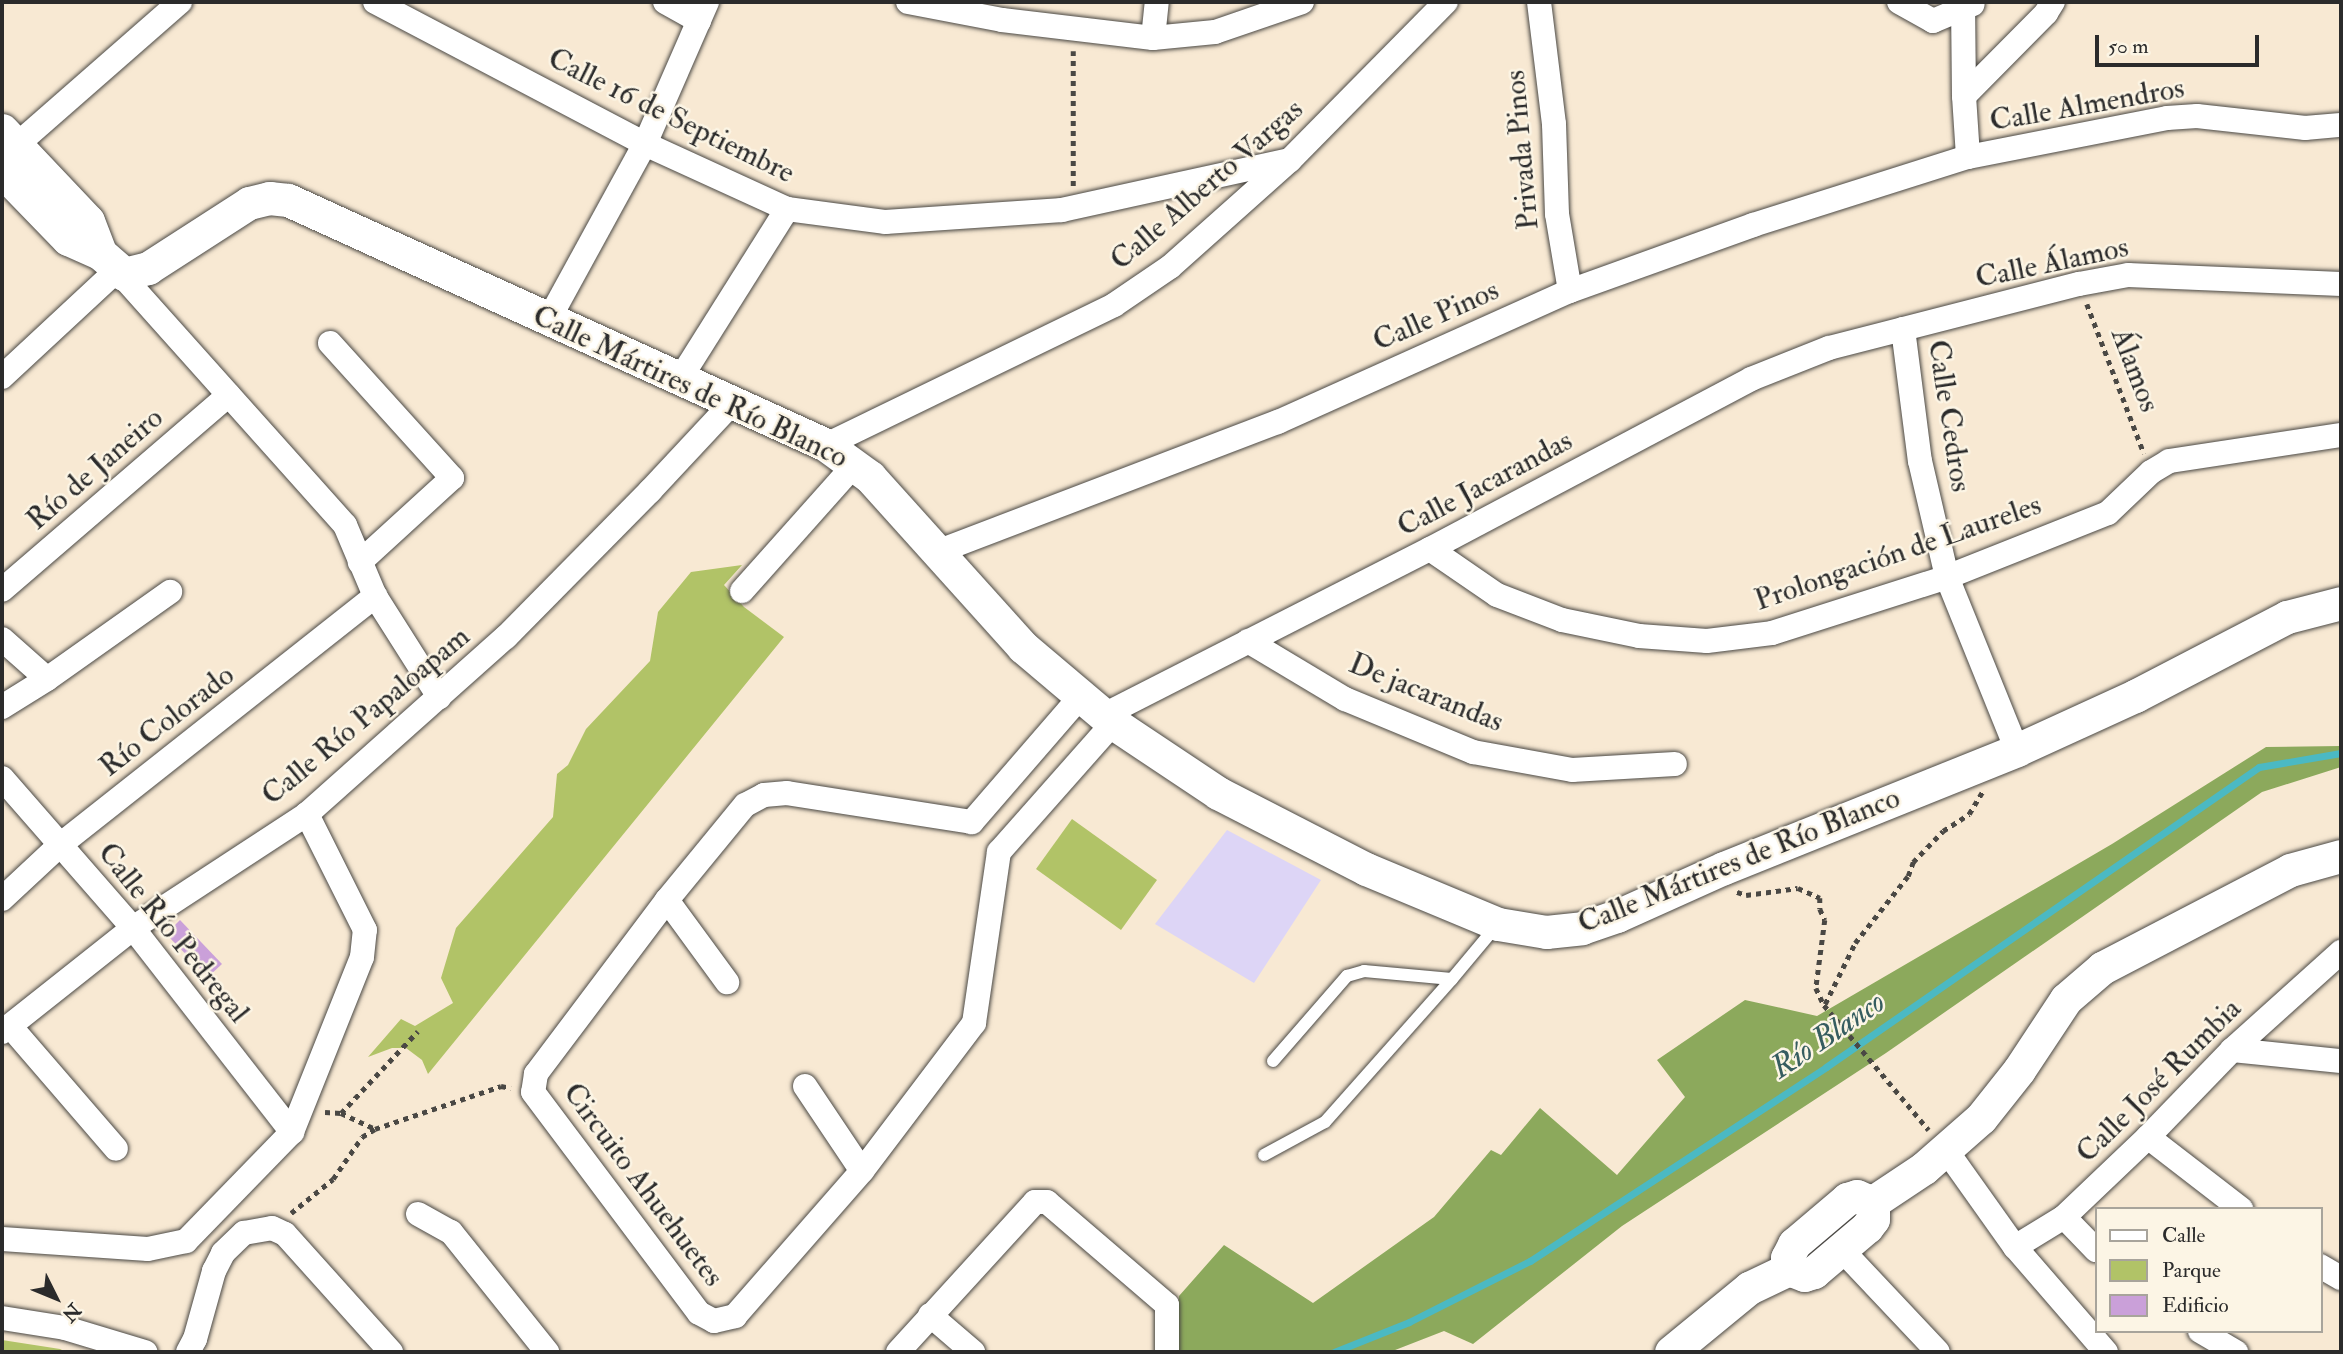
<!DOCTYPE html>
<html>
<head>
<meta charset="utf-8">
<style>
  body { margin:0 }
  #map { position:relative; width:2343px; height:1354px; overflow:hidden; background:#f8e9d3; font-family:"IM FELL Double Pica",serif }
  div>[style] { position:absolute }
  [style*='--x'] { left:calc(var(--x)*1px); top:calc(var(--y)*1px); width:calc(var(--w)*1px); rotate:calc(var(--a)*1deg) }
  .built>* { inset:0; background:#ddd5f6 }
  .green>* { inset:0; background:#b1c367 }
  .forest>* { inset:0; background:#8ca95c }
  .stream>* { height:7px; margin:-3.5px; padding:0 3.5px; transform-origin:3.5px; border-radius:3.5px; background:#4bb9c3 }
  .building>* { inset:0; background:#caa0d9 }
  .path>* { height:4.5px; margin-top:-2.25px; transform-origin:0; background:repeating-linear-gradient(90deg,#4a4844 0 5px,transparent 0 10px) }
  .roads { filter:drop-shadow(0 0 2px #4a4844) drop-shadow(0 0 2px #4a4844) }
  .service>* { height:12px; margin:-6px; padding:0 6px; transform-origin:6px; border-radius:6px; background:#fff }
  .minor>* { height:24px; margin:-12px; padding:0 12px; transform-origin:12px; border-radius:12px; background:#fff }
  .secondary>* { height:33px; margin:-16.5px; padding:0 16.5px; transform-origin:16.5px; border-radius:16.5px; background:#fff }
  span { translate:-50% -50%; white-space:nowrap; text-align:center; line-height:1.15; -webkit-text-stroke:5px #fcf5e5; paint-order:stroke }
  .street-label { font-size:30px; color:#2b2b2b }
  .water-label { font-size:32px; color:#365d60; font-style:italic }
  .frame { position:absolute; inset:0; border:4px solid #2b2b2b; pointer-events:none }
  .legend { position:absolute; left:2095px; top:1207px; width:228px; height:126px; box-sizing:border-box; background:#fcf5e5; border:2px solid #a8a49b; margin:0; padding:9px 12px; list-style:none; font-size:21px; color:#2b2b2b }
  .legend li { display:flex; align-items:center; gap:14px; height:35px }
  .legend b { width:35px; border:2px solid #a8a49b }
  .north { position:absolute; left:21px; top:1263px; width:70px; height:70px; -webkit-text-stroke:5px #fcf5e5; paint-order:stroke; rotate:133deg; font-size:19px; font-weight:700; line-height:28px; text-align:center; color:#2b2b2b }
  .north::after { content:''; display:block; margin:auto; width:24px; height:32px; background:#2b2b2b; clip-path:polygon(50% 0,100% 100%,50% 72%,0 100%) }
  .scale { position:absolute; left:2095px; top:35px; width:164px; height:32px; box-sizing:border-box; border:4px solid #2b2b2b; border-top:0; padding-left:9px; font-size:21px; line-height:24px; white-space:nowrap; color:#2b2b2b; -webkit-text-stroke:5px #fcf5e5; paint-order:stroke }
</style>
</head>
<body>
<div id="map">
  <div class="built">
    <div style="clip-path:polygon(1227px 830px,1321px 880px,1254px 983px,1155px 924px)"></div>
  </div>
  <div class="green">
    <div style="clip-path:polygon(742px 565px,724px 585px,744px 607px,784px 637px,428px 1074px,422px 1060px,406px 1048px,392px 1048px,368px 1057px,401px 1019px,415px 1026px,453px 1003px,441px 978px,456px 928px,553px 817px,557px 774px,568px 765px,586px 729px,650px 661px,658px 612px,691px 572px)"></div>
    <div style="clip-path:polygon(1072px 819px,1157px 880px,1121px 930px,1036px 869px)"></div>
    <div style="clip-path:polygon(2px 1340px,60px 1349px,66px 1352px,2px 1352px)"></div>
  </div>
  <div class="forest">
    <div style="clip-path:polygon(2341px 746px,2341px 767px,2262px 792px,1886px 1053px,1622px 1226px,1473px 1344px,1444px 1331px,1390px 1352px,1174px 1352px,1179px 1296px,1224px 1245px,1313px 1303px,1434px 1217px,1491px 1150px,1501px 1155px,1540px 1108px,1617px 1175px,1685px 1097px,1657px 1060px,1745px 1000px,1817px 1016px,2112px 844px,2266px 747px)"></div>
  </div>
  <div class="stream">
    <div style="--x:1334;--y:1352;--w:81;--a:-21.8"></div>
    <div style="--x:1409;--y:1322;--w:136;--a:-26.8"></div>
    <div style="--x:1530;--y:1261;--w:354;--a:-33.2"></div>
    <div style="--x:1826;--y:1067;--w:527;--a:-34.72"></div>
    <div style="--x:2259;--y:767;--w:83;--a:-9.7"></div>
  </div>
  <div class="building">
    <div style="clip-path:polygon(180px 920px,222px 964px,208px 977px,166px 934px)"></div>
  </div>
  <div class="path">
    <div style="--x:1073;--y:186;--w:135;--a:-90"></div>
    <div style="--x:2087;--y:304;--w:160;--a:69.1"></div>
    <div style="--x:1737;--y:892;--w:9;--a:18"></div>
    <div style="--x:1746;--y:895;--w:52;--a:-7.7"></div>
    <div style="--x:1798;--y:888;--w:24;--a:24"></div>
    <div style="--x:1820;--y:898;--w:11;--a:90"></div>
    <div style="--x:1820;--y:909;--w:12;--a:66"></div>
    <div style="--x:1825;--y:920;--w:69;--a:97.5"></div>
    <div style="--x:1816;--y:988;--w:19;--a:65"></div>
    <div style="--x:1824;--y:1005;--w:163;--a:50"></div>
    <div style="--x:1825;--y:1004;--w:68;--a:-63.8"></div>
    <div style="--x:1855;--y:943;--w:85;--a:-51.7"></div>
    <div style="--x:1908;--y:876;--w:15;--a:-70"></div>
    <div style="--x:1913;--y:862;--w:43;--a:-45.9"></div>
    <div style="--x:1943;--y:831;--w:31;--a:-33"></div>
    <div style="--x:1969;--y:814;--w:26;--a:-59"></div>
    <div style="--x:325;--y:1112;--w:16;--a:4"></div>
    <div style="--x:341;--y:1113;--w:38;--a:25"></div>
    <div style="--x:341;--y:1113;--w:112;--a:-46.8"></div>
    <div style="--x:291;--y:1213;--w:54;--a:-39"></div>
    <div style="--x:333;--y:1179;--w:51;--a:-55.4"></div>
    <div style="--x:362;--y:1137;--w:15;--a:-32"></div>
    <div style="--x:375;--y:1129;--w:133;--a:-18.8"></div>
    <div style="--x:501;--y:1086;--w:10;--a:11"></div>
  </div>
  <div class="roads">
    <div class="service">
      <div style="--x:1273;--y:1061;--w:113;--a:-49"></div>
      <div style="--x:1347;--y:976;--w:18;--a:-16"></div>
      <div style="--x:1364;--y:971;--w:88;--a:5.2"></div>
      <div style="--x:1452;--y:979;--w:72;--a:-50.1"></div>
      <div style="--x:1264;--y:1155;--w:69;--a:-28.4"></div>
      <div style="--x:1325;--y:1122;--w:191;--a:-48.4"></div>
    </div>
    <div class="minor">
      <div style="--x:375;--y:2;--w:305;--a:27.7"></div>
      <div style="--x:645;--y:144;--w:156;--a:24.6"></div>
      <div style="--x:787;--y:209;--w:100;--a:7.5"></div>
      <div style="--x:886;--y:222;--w:176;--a:-3.9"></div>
      <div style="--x:1062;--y:210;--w:233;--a:-12.4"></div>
      <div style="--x:665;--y:2;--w:39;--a:29"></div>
      <div style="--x:908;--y:2;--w:96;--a:10.8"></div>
      <div style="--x:1002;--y:20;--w:152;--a:6.8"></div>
      <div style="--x:1153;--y:38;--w:62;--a:-5.5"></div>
      <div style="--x:1215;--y:32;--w:92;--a:-19"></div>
      <div style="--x:1539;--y:2;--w:123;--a:83"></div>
      <div style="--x:1554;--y:124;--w:90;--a:88.1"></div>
      <div style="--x:1557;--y:214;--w:78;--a:80.4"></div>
      <div style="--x:1899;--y:2;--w:39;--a:29"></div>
      <div style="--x:1933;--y:21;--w:43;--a:-23"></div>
      <div style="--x:1963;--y:2;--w:94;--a:89.4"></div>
      <div style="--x:1964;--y:96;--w:61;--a:86.2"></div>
      <div style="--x:1153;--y:38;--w:36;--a:-84"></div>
      <div style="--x:1964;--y:96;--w:117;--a:-45.3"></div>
      <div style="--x:2046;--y:13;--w:13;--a:-58"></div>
      <div style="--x:4;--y:156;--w:234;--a:-41.2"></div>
      <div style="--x:549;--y:319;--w:200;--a:-61.3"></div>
      <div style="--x:645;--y:144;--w:155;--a:-66.4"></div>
      <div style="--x:1903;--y:329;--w:133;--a:82.7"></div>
      <div style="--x:1920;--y:461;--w:119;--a:76.9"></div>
      <div style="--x:1947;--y:577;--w:187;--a:68"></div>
      <div style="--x:330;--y:343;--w:182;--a:47.9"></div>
      <div style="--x:452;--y:478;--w:125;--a:137.6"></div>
      <div style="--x:2;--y:377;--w:157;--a:-42.9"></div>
      <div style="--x:117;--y:270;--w:342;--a:48.2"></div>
      <div style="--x:345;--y:525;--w:77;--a:67.1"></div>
      <div style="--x:375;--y:596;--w:120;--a:57.6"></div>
      <div style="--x:680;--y:379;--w:201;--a:-57.8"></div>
      <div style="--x:826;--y:445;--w:320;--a:-25.9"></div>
      <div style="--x:1114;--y:305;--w:68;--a:-34.2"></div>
      <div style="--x:1170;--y:267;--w:161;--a:-41.7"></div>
      <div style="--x:1290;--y:160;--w:222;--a:-45.4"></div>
      <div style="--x:1430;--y:549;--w:81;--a:34.5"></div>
      <div style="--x:1497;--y:595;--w:70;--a:21"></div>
      <div style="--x:1562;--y:620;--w:79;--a:11.7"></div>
      <div style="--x:1639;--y:636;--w:68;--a:4.2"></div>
      <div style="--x:1707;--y:641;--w:65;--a:-7"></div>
      <div style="--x:1772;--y:633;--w:184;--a:-17.7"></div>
      <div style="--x:1947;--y:577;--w:173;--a:-21.7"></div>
      <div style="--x:2108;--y:513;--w:59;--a:-43.6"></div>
      <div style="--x:2151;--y:472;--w:21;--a:-31"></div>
      <div style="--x:2169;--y:461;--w:174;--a:-8.6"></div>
      <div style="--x:937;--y:552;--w:365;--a:-20.9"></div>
      <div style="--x:1278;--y:422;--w:320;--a:-24.2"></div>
      <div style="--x:1570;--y:291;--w:195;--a:-19.8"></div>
      <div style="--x:1753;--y:225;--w:225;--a:-17.6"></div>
      <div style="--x:1968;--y:157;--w:203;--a:-11.1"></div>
      <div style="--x:2167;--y:118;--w:30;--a:-4"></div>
      <div style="--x:2197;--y:116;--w:109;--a:6.3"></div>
      <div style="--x:2305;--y:128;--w:36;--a:-5"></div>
      <div style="--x:2;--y:590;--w:299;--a:-40.7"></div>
      <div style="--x:742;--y:591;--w:170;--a:-48.3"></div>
      <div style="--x:2;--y:639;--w:60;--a:41.6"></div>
      <div style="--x:1248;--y:641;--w:113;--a:30.9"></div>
      <div style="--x:1345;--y:699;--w:139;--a:22.5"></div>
      <div style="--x:1473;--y:752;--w:101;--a:10.3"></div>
      <div style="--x:1572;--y:770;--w:103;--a:-3.3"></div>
      <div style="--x:1081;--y:696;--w:167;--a:130.9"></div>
      <div style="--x:972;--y:822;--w:187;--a:-171.1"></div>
      <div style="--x:787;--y:793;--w:23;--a:175"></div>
      <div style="--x:764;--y:795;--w:21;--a:152"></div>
      <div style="--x:745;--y:805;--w:123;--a:129.4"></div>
      <div style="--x:667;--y:900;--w:218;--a:127"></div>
      <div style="--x:536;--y:1074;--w:18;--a:99"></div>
      <div style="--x:533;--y:1092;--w:276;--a:53.1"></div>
      <div style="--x:699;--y:1313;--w:17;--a:28"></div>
      <div style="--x:714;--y:1321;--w:22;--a:-13"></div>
      <div style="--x:735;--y:1316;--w:193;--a:-48.8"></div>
      <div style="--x:862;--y:1171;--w:186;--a:-52.9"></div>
      <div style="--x:974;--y:1023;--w:173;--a:-81.7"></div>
      <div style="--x:999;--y:852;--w:172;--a:-48.5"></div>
      <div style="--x:2;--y:707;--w:53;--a:-31.9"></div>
      <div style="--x:47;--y:679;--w:151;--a:-35.3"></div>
      <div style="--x:1104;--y:715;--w:366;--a:-27"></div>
      <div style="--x:1430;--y:549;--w:363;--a:-27.9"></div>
      <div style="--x:1751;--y:379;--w:84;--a:-21.7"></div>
      <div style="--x:1829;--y:348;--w:258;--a:-14.4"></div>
      <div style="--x:2079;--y:284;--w:50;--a:-10.4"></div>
      <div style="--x:2128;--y:275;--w:213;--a:2.4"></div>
      <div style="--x:2;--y:778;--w:199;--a:48.9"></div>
      <div style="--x:133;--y:928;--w:259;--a:52.1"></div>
      <div style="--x:2;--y:899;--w:79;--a:-43"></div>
      <div style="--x:60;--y:845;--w:402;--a:-38.3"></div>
      <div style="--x:667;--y:900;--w:102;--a:53.8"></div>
      <div style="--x:10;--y:1026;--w:162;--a:49.2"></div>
      <div style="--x:2;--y:1032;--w:167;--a:-38.4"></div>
      <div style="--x:133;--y:928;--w:208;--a:-33.2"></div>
      <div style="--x:307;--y:814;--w:266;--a:-41.7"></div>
      <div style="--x:506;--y:637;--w:205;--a:-45.4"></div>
      <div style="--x:650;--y:491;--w:120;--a:-47"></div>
      <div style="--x:2232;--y:1050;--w:110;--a:5.8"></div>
      <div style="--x:805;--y:1086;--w:102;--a:56.2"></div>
      <div style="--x:2148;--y:1137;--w:118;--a:37.7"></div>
      <div style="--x:1946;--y:1150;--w:119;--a:54.6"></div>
      <div style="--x:2015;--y:1247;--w:139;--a:49.1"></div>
      <div style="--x:418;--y:1214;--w:38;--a:29"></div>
      <div style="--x:451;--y:1232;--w:154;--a:51.3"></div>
      <div style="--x:2064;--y:1217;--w:46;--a:45.9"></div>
      <div style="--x:2;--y:1239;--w:146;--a:3.9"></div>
      <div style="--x:148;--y:1249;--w:39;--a:-12"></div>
      <div style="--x:186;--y:1241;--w:152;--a:-45.8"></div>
      <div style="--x:292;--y:1132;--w:188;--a:-68.2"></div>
      <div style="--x:362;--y:957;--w:27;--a:-84"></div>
      <div style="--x:365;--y:930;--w:130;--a:-116.6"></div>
      <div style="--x:2015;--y:1247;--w:57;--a:-31.5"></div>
      <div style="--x:2064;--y:1217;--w:116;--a:-43.6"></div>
      <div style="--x:2148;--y:1137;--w:121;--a:-46"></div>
      <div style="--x:2232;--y:1050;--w:147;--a:-42"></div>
      <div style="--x:1841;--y:1249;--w:141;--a:46.7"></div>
      <div style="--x:2320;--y:1266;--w:24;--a:30"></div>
      <div style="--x:930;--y:1315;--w:57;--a:40.7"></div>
      <div style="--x:2;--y:1318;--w:64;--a:9"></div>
      <div style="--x:65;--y:1328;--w:84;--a:16.7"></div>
      <div style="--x:2200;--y:1331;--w:42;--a:30.3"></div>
      <div style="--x:188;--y:1352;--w:15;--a:-62"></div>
      <div style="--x:195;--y:1339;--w:71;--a:-74.4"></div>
      <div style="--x:214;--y:1271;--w:20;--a:-63"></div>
      <div style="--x:223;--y:1253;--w:29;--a:-44"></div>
      <div style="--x:244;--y:1233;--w:28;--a:-10"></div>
      <div style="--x:272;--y:1228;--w:14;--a:25"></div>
      <div style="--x:285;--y:1234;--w:159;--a:48.1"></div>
      <div style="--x:898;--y:1352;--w:203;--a:-47.6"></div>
      <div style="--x:1035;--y:1202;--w:12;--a:0"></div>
      <div style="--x:1047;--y:1202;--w:158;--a:40.6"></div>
      <div style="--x:1167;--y:1305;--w:47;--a:90"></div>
    </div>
    <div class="secondary">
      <div style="--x:2;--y:130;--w:125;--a:46.6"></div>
      <div style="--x:88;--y:221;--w:34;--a:69"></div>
      <div style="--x:2;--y:171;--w:95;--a:45.9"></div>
      <div style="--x:68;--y:239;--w:35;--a:24"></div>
      <div style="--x:100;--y:253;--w:32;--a:41"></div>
      <div style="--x:124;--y:274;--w:25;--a:-14"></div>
      <div style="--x:148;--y:268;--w:120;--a:-32.8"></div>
      <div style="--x:249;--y:203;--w:21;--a:-14"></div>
      <div style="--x:269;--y:198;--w:19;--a:6"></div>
      <div style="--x:288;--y:200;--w:591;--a:24.48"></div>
      <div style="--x:826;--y:445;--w:54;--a:36"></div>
      <div style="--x:870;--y:477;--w:229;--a:48"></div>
      <div style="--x:1023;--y:647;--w:118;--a:40.2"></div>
      <div style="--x:1113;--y:723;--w:126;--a:33.7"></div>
      <div style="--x:1218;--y:793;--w:166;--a:27.2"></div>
      <div style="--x:1366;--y:869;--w:143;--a:22.6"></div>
      <div style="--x:1498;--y:924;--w:49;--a:9.5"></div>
      <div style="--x:1546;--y:932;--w:36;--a:-6"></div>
      <div style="--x:1582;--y:928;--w:37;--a:-19"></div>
      <div style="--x:1617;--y:916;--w:117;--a:-24.2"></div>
      <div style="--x:1724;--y:868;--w:316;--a:-21.9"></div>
      <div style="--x:2017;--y:750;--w:130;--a:-24.6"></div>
      <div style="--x:2135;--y:696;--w:171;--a:-27.5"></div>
      <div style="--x:2287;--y:617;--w:56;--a:-14.5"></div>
      <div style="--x:1857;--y:1196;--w:10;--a:24"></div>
      <div style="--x:1866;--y:1200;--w:11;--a:49"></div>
      <div style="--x:1873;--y:1208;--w:11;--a:90"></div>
      <div style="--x:1873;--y:1219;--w:10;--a:127"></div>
      <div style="--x:1867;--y:1227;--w:70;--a:139.7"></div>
      <div style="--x:1814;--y:1272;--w:10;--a:163"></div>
      <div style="--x:1804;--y:1275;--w:11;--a:-158"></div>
      <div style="--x:1794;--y:1271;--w:15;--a:-118"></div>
      <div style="--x:1787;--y:1258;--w:16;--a:-63"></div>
      <div style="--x:1794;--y:1244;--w:70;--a:-40.3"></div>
      <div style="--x:1847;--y:1199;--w:10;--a:-17"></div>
      <div style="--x:1870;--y:1204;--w:65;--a:-33.7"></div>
      <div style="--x:1924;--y:1168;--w:76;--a:-41.3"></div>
      <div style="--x:1981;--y:1118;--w:61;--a:-51.6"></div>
      <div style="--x:2019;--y:1070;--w:85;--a:-56.5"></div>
      <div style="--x:2066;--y:999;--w:48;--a:-40.7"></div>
      <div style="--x:2102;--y:968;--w:212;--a:-27.5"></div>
      <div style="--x:2290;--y:870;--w:53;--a:-15.4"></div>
      <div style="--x:1671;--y:1352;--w:101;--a:-39.4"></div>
      <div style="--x:1749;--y:1288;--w:47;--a:-25.5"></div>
    </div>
  </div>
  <div class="street-label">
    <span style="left:2087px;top:105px;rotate:-10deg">Calle Almendros</span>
    <span style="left:671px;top:116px;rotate:26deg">Calle 16 de Septiembre</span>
    <span style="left:1522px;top:150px;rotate:-95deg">Privada Pinos</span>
    <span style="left:1207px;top:185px;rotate:-41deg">Calle Alberto Vargas</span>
    <span style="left:2052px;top:263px;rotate:-12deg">Calle Álamos</span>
    <span style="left:1436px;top:316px;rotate:-24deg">Calle Pinos</span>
    <span style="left:2135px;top:370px;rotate:69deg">Álamos</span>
    <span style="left:690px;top:387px;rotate:25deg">Calle Mártires de Río Blanco</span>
    <span style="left:1949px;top:416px;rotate:81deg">Calle Cedros</span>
    <span style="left:95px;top:469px;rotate:-41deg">Río de Janeiro</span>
    <span style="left:1485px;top:484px;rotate:-28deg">Calle Jacarandas</span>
    <span style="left:1898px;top:553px;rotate:-19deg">Prolongación de Laureles</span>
    <span style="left:1426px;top:693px;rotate:22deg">De jacarandas</span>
    <span style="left:366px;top:716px;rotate:-40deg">Calle Río Papaloapam</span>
    <span style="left:167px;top:721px;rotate:-38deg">Río Colorado</span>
    <span style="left:1739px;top:861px;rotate:-22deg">Calle Mártires de Río Blanco</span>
    <span style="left:173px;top:933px;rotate:51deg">Calle Río Pedregal</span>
    <span style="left:2159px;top:1081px;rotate:-45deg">Calle José Rumbia</span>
    <span style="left:643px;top:1185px;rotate:53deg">Circuito Ahuehuetes</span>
  </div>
  <div class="water-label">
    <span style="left:1828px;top:1035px;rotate:-34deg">Río Blanco</span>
  </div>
  <div class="frame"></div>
  <ul class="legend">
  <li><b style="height:9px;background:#fff"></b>Calle</li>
  <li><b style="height:19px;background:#b1c367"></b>Parque</li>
  <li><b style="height:19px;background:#caa0d9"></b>Edificio</li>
  </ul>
  <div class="north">N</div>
  <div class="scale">50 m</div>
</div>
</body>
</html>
